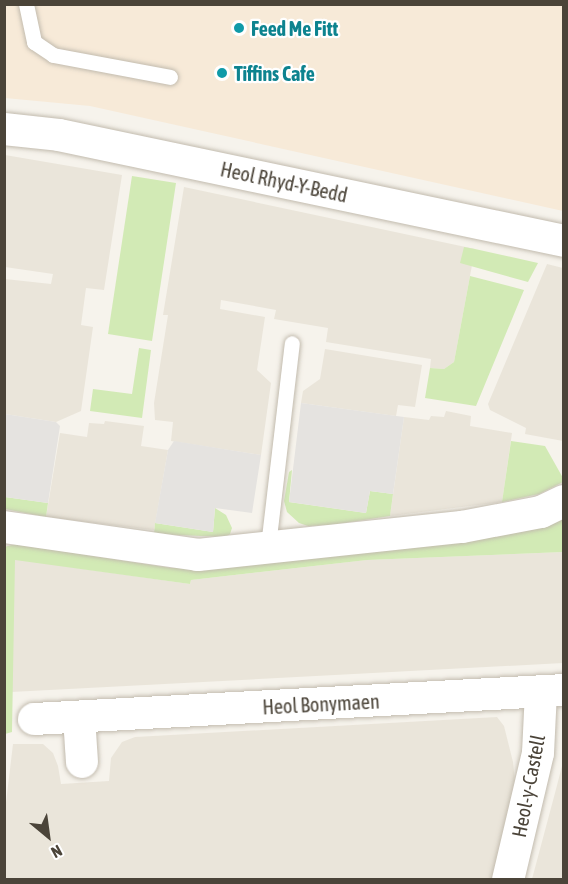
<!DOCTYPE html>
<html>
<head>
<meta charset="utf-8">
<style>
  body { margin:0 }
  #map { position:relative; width:568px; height:884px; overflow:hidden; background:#f6f3ec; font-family:"Asap Condensed",sans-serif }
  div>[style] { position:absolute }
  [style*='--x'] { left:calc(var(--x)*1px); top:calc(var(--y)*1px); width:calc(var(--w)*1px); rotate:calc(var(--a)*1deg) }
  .residential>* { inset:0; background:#eae5da }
  .commercial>* { inset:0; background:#f7ead8 }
  .green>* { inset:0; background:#d2eab5 }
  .parking>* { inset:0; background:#e5e3e0 }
  .roads { filter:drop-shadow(0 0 2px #c2bbae) drop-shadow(0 0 2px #c2bbae) }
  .lane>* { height:15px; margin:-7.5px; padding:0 7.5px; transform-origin:7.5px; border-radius:7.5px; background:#fff }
  .street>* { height:32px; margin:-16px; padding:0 16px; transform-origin:16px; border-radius:16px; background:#fff }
  .dots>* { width:16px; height:16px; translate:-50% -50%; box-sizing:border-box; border:3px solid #fff; border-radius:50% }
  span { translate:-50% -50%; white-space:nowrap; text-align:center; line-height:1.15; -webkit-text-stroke:4.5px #fff; paint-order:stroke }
  .culture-label { font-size:20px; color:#0d838f; font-weight:700 }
  .left { translate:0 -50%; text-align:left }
  .street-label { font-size:20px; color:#4b4439 }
  .frame { position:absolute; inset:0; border:6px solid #4b4439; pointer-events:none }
  .north { position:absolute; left:18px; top:806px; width:60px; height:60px; -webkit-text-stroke:4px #fff; paint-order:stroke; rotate:151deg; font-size:16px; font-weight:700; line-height:24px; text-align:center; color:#4b4439 }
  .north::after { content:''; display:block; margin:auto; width:21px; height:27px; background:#4b4439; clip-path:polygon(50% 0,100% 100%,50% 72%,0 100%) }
</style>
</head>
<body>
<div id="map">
  <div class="residential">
    <div style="clip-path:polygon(5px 155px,122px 175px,104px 290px,86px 288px,81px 325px,93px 327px,81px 411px,56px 422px,5px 414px,5px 279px,51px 284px,53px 274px,5px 267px)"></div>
    <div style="clip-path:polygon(184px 187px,475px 249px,454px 362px,444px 369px,430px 368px,431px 359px,326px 342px,328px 328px,274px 319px,276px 310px,221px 300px,220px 309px,265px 317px,257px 370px,271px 383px,261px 455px,171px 441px,173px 422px,155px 420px,154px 403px,168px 315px,163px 315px)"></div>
    <div style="clip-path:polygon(547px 264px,563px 268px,563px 441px,525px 434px,526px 428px,490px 410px,488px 404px)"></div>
    <div style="clip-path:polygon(325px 349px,422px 365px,415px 407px,398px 405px,396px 416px,301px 403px,303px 391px,320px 379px)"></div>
    <div style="clip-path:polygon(446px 411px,471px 416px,470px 426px,512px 433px,502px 502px,390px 516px,404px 417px,429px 420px,431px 416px,444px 417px)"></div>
    <div style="clip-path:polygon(105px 421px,144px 426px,141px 446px,168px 450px,154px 530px,46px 517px,60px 433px,87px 437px,89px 423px,104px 424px)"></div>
    <div style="clip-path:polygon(563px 552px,563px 663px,11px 692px,14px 559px,190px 584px,191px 580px,367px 560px)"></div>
    <div style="clip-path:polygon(497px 717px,504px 726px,513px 762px,516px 792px,494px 879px,5px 880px,5px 811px,13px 744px,43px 744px,53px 753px,58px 766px,61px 784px,109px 781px,111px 758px,122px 742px,135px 737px)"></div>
    <div style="clip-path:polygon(563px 762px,563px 879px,532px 879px,555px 793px)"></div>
  </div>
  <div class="commercial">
    <div style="clip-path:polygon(4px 5px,563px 5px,563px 211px,90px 106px,5px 98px)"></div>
  </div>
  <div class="green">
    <div style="clip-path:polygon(132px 176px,176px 183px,152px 341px,108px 334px)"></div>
    <div style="clip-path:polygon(464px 247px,475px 249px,538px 263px,528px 282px,460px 263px)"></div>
    <div style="clip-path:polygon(470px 276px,524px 290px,476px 406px,425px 398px,430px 368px,444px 369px,454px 362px)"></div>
    <div style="clip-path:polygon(139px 348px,151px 350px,142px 418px,90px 411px,93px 389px,132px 394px)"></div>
    <div style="clip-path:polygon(511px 441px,545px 446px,563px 478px,563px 482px,539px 494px,502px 502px)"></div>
    <div style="clip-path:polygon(292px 470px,289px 502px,366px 513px,370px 491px,393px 494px,390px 516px,331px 525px,308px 526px,299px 523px,287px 512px,284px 501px,289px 472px)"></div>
    <div style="clip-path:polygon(5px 497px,48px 503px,46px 517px,5px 509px)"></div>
    <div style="clip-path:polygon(215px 508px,226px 515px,232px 528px,230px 534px,226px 537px,154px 534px,155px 523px,213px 532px)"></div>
    <div style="clip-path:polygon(563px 516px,563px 552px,367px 560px,191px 580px,190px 584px,15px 560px,12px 732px,5px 734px,4px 547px,16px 544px,171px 568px,221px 568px)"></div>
  </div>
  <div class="parking">
    <div style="clip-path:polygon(301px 403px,404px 417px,393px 494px,370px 491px,366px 513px,289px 502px)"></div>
    <div style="clip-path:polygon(5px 414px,56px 422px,60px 426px,48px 503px,5px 497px)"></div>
    <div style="clip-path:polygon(174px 441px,261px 455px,252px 513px,215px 508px,213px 532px,155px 523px,168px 450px)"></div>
  </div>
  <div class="roads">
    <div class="lane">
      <div style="--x:26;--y:4;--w:39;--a:78"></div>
      <div style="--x:34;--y:42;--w:23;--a:34"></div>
      <div style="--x:53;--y:55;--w:119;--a:10.6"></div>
      <div style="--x:268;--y:546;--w:204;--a:-83.3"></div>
    </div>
    <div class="street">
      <div style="--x:4;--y:129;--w:55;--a:6.2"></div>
      <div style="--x:59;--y:135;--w:516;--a:11.85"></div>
      <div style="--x:4;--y:527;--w:196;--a:8.2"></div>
      <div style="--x:198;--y:555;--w:265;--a:-6.1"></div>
      <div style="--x:462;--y:527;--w:80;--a:-10.8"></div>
      <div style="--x:541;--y:512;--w:25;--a:-26"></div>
      <div style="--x:79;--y:717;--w:45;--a:86.2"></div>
      <div style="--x:34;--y:719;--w:531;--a:-3.13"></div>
      <div style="--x:508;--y:880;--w:130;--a:-76.7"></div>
      <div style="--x:538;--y:753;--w:62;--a:-87.2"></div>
    </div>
  </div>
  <div class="dots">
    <div style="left:239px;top:28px;background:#0f9aa8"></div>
    <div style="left:222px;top:73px;background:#0f9aa8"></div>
  </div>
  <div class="culture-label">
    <span class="left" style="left:251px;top:28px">Feed Me Fitt</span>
    <span class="left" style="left:234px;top:73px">Tiffins Cafe</span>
  </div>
  <div class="street-label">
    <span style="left:284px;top:182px;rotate:12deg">Heol Rhyd-Y-Bedd</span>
    <span style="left:321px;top:704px;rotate:-3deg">Heol Bonymaen</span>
    <span style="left:528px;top:786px;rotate:-79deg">Heol-y-Castell</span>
  </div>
  <div class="frame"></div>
  <div class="north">N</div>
</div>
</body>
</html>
